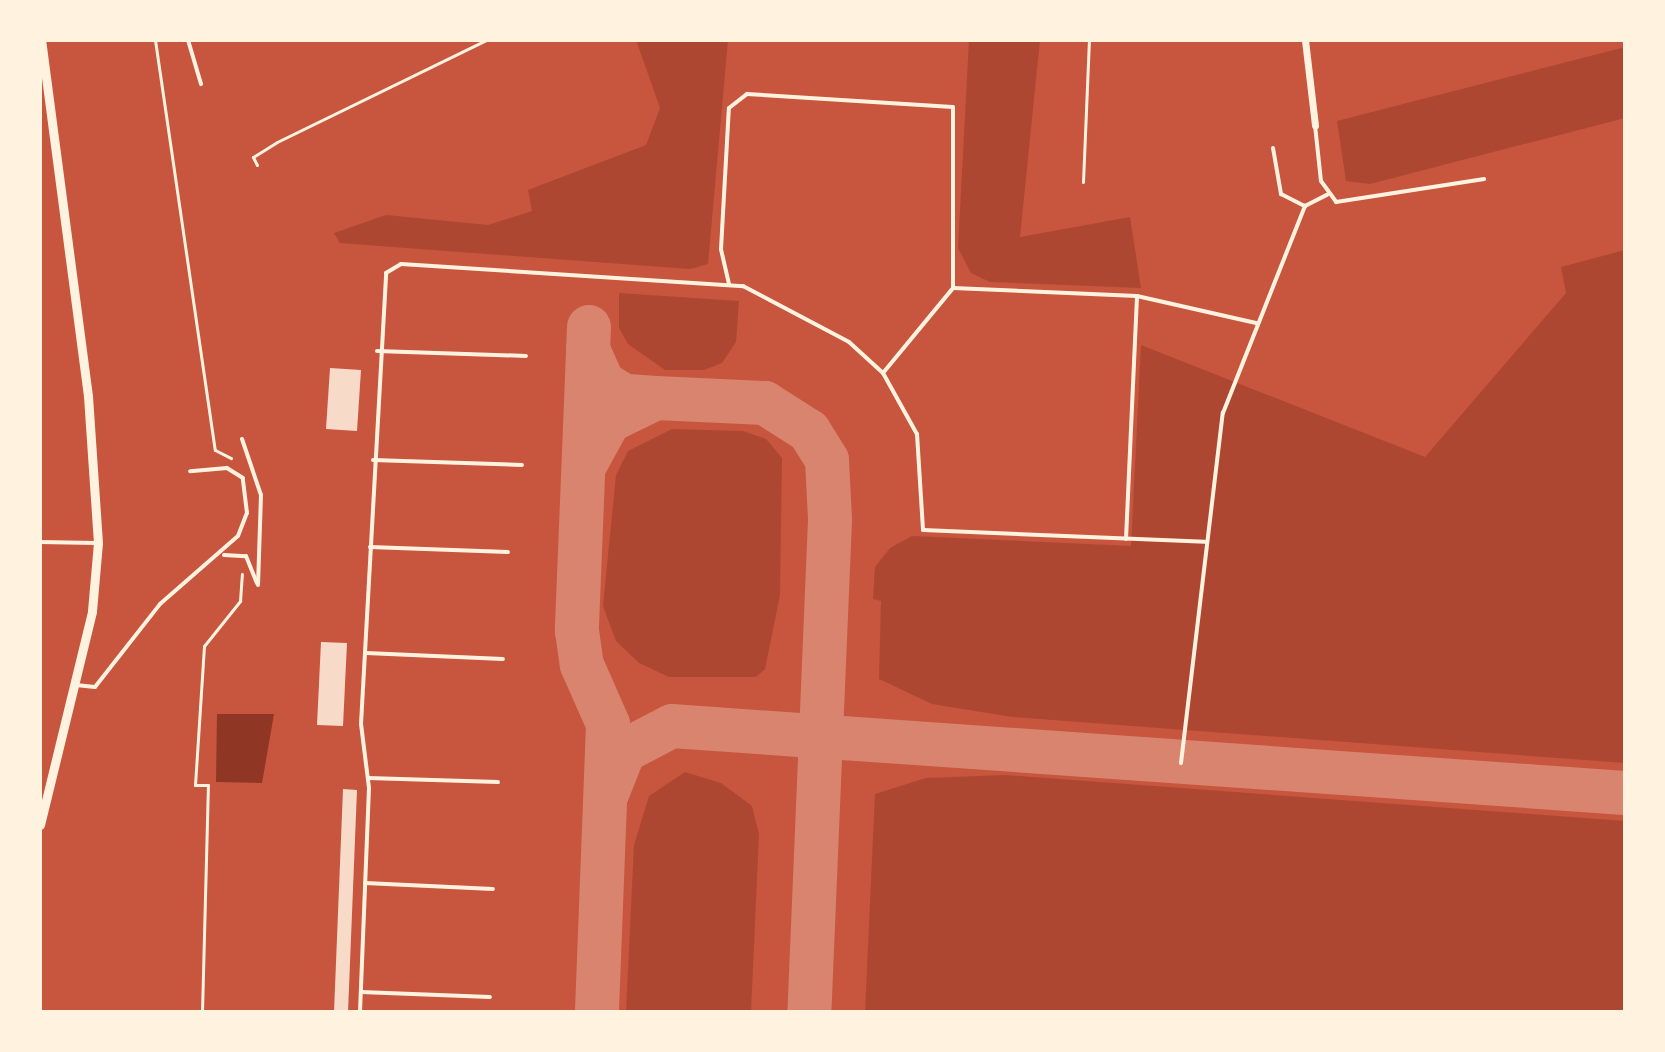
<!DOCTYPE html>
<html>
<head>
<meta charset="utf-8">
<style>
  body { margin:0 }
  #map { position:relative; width:1665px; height:1052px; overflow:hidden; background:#c8553d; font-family:Mulish,sans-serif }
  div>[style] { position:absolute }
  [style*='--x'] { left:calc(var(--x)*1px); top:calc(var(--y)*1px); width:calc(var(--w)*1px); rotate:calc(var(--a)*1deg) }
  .green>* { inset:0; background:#ae4732 }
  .water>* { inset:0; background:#8f3625 }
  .taxiway>* { height:44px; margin:-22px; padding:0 22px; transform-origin:22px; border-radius:22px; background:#d8846e }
  .building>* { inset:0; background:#f7dbc8 }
  .path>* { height:3px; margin:-1.5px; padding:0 1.5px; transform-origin:1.5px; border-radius:1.5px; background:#fff3e0 }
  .service>* { height:4px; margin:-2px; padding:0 2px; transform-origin:2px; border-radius:2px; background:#fff3e0 }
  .minor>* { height:7px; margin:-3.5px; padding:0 3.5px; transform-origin:3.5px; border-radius:3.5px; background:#fff3e0 }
  .tertiary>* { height:9px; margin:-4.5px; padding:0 4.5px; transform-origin:4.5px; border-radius:4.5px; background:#fff3e0 }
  span { translate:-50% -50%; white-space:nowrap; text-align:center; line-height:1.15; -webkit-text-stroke:6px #fff3e0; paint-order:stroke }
  .frame { position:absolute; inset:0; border:42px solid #fff3e0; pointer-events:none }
</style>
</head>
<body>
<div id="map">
  <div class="green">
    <div style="clip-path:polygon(636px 40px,728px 40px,708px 264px,690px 269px,340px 243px,334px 233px,386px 215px,488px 225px,532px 211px,528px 190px,646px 145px,660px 108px)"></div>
    <div style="clip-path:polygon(969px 40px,1040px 40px,1020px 237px,1130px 217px,1141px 288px,990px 282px,971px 273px,958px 248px)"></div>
    <div style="clip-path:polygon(1625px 47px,1625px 118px,1370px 184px,1346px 181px,1337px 121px)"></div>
    <div style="clip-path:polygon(1625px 250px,1625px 763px,1012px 717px,932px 704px,879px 679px,881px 601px,873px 599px,875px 567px,890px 548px,912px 536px,1131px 546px,1141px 345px,1425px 457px,1566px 293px,1561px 267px)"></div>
    <div style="clip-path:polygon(619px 293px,739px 301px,736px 342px,722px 363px,704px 370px,665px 370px,628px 344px,619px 328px)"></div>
    <div style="clip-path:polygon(672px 429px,743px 431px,766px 439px,782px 458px,780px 595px,765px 669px,756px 677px,669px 677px,639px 663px,616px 641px,603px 606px,616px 475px,628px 451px)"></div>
    <div style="clip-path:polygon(685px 772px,721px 783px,752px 806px,759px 834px,751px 1012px,626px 1012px,634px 845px,649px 796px)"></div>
    <div style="clip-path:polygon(1005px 775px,1625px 821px,1625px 1012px,865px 1012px,875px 794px,926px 778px)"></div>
  </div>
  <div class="water">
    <div style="clip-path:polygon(217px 714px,274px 714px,262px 783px,216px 782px)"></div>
  </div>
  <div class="taxiway">
    <div style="--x:589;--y:327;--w:304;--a:92.3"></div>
    <div style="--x:577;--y:631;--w:34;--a:82"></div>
    <div style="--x:582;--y:665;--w:64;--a:66.2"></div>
    <div style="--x:608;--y:724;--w:288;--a:92.2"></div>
    <div style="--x:656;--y:398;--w:109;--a:2.6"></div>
    <div style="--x:765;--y:403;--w:52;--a:32.5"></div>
    <div style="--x:809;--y:431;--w:34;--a:58"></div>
    <div style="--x:827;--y:460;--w:60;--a:87.1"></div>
    <div style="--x:830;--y:520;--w:492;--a:92.4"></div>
    <div style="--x:585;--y:465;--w:50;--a:-61.4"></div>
    <div style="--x:609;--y:421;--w:52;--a:-26.1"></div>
    <div style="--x:656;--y:398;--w:32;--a:-176"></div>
    <div style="--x:624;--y:396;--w:25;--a:-148"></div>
    <div style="--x:603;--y:383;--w:37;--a:-114"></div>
    <div style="--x:607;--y:794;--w:46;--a:-68.4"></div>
    <div style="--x:624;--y:751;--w:54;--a:-27.5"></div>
    <div style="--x:672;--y:726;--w:955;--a:4.02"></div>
  </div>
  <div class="building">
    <div style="clip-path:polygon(330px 368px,361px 370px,357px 431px,326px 429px)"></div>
    <div style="clip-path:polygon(321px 642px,347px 643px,343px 726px,317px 725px)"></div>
    <div style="clip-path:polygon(343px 789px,357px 790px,348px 1012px,334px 1012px)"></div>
  </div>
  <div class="path">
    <div style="--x:155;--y:40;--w:414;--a:81.7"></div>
    <div style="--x:215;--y:450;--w:18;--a:27"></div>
    <div style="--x:257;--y:165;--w:9;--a:-117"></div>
    <div style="--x:253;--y:157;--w:28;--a:-32"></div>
    <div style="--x:277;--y:142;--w:233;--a:-26"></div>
    <div style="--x:1083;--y:182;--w:142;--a:-87.6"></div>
    <div style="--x:202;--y:1012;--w:227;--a:-88.5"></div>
    <div style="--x:208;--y:785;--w:13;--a:180"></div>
    <div style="--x:195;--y:785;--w:139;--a:-86.3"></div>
    <div style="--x:204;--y:646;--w:58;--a:-51.3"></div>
    <div style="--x:240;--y:601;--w:27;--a:-86"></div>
  </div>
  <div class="service">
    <div style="--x:188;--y:40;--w:46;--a:73.5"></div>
    <div style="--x:1315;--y:125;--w:56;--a:83.9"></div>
    <div style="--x:1321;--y:181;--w:26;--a:54"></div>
    <div style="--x:1336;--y:202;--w:150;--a:-8.8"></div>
    <div style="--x:1273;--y:148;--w:47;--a:80.1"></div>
    <div style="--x:1281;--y:194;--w:27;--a:27"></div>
    <div style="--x:729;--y:284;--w:36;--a:-103"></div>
    <div style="--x:721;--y:249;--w:141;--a:-86.8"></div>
    <div style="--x:729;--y:108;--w:23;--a:-38"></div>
    <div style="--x:747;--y:94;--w:206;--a:3.6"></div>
    <div style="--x:953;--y:107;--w:181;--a:90"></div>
    <div style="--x:377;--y:351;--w:149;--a:1.9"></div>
    <div style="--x:883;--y:373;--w:70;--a:60.9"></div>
    <div style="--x:917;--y:434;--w:96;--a:86.4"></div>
    <div style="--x:923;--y:530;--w:282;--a:2.4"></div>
    <div style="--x:242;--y:439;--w:59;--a:71.3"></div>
    <div style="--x:261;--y:495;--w:90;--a:91.9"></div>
    <div style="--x:373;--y:460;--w:149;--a:1.9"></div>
    <div style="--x:1126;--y:539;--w:243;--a:-87.4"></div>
    <div style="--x:40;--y:542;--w:56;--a:1"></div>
    <div style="--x:370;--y:547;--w:138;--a:2.1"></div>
    <div style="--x:224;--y:555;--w:22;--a:3"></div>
    <div style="--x:246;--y:556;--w:29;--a:68"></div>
    <div style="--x:366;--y:653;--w:137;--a:2.5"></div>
    <div style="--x:76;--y:685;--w:19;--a:6"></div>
    <div style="--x:95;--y:687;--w:105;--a:-51.9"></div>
    <div style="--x:160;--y:604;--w:103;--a:-41.1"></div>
    <div style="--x:238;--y:536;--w:25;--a:-69"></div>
    <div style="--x:247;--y:513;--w:35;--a:-97"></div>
    <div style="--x:243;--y:478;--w:19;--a:-148"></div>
    <div style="--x:227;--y:468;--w:37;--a:175"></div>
    <div style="--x:1181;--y:763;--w:353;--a:-83.2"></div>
    <div style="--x:1223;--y:413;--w:223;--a:-68.4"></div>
    <div style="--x:1305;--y:206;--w:25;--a:-27"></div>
    <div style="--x:368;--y:778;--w:130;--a:1.8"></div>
    <div style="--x:365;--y:883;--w:128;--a:2.7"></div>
    <div style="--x:361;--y:992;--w:129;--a:2.2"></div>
    <div style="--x:360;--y:1012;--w:224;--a:-87.7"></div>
    <div style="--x:369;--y:788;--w:64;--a:-97.1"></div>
    <div style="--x:361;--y:724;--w:452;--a:-86.8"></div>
    <div style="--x:386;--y:273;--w:17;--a:-31"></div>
    <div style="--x:401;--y:264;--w:343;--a:3.7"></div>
    <div style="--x:743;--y:286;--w:120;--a:27.8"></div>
    <div style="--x:849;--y:342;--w:46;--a:42.4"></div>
    <div style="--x:883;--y:373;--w:110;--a:-50.5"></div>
    <div style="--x:953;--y:288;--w:184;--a:2.5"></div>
    <div style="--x:1137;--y:296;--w:122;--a:12.8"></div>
  </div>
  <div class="minor">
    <div style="--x:1305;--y:40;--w:86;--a:83.3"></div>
  </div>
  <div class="tertiary">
    <div style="--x:40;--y:825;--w:220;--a:-76.3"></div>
    <div style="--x:92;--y:611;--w:68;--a:-85"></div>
    <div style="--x:98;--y:543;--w:147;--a:-93.9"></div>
    <div style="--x:88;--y:396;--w:359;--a:-97.5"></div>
  </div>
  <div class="frame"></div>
</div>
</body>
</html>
